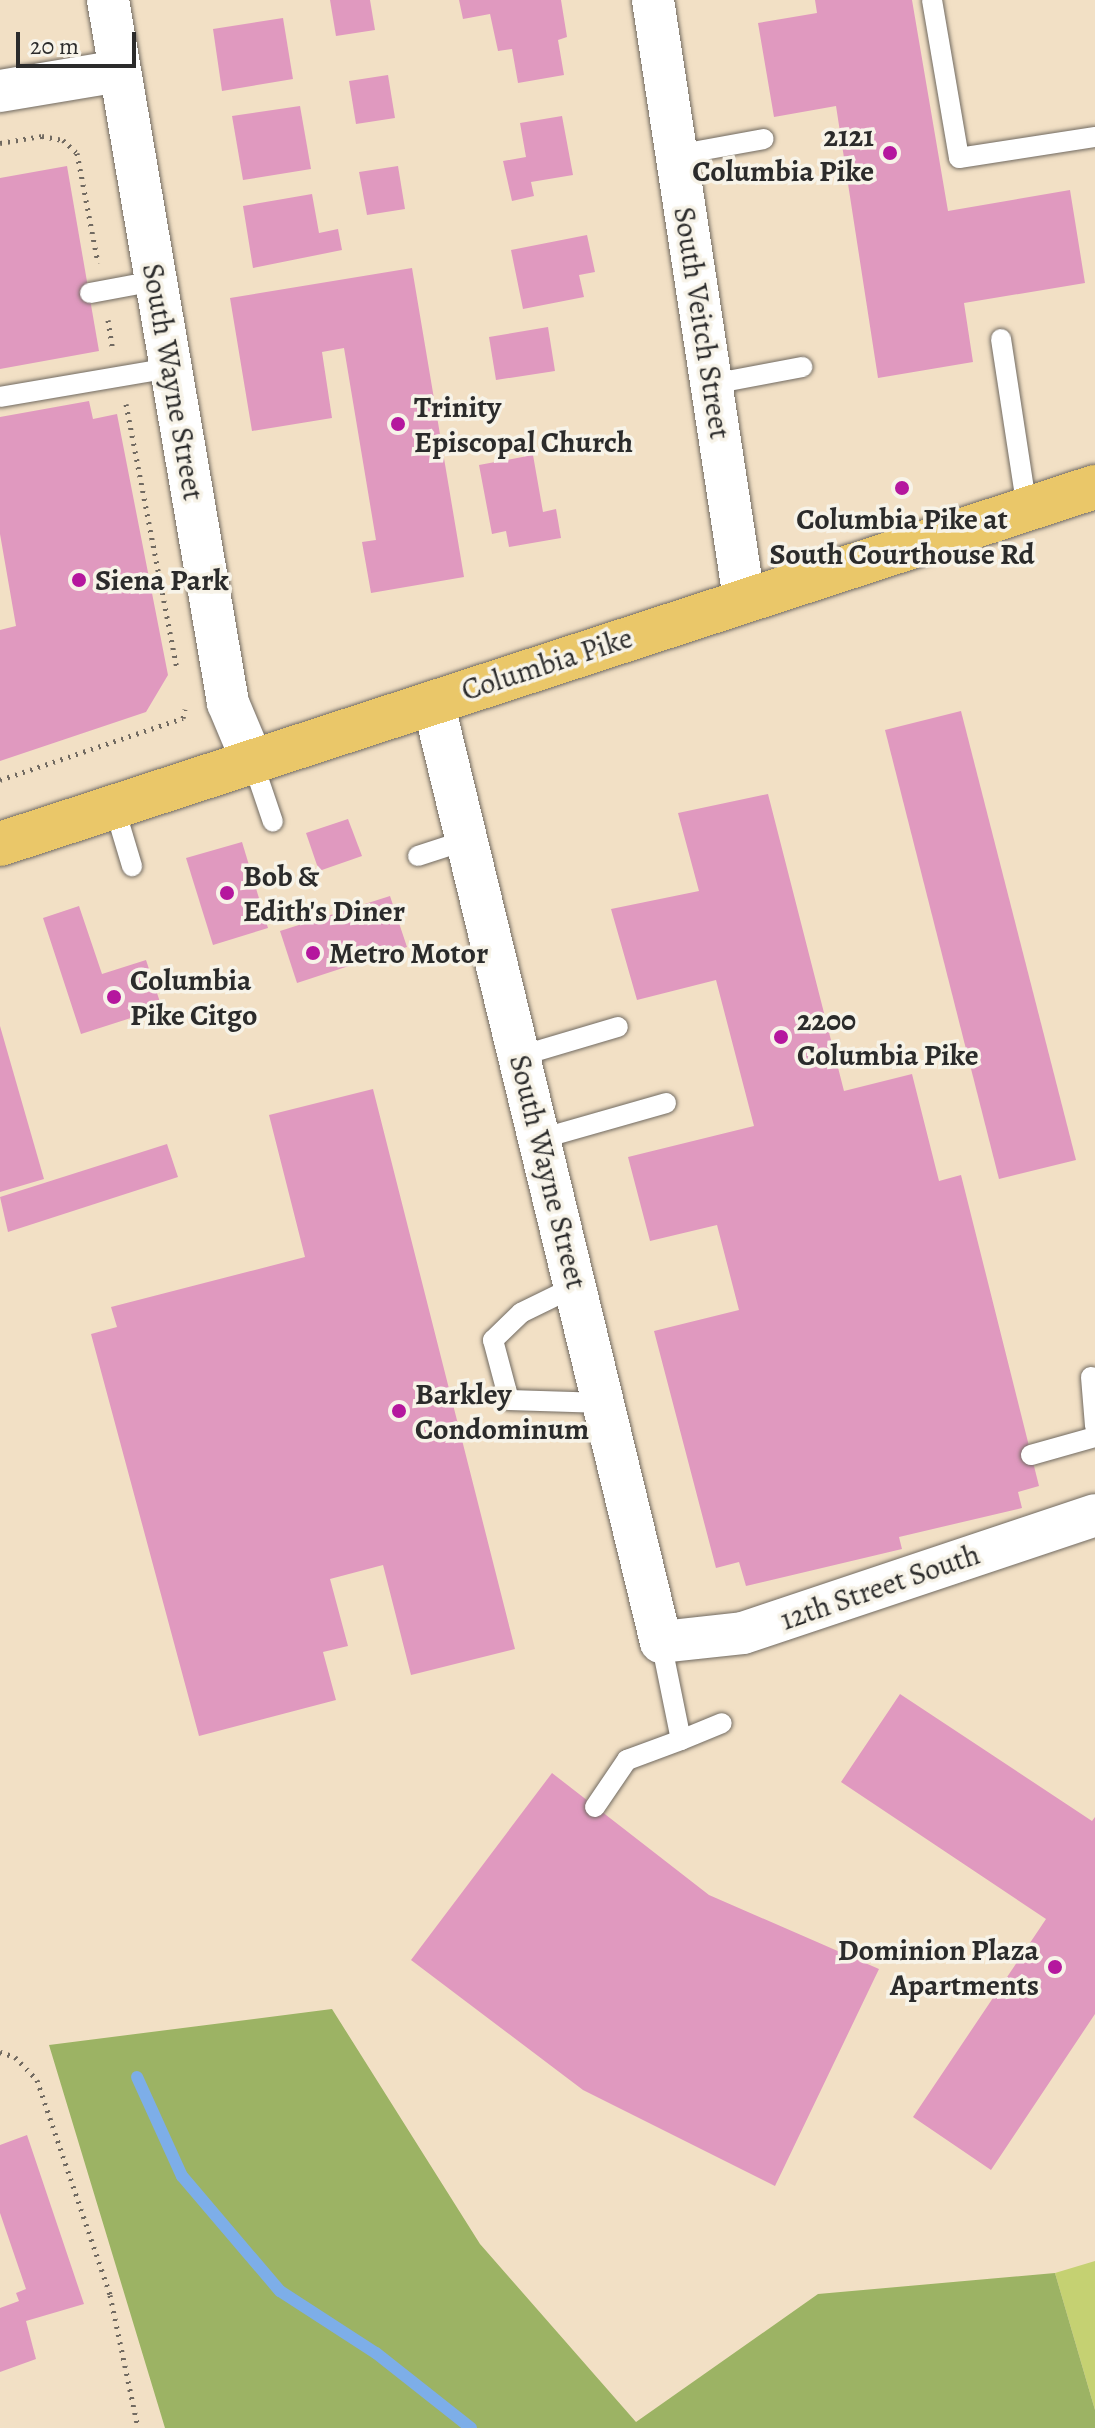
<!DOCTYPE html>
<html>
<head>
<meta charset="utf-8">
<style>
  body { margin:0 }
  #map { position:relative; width:1095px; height:2428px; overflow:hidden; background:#f2e0c5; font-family:Alegreya,serif }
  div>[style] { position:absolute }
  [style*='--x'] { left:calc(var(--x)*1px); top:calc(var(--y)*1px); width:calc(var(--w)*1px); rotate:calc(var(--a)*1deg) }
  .green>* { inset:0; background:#c5d172 }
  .forest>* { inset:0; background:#9cb364 }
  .stream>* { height:12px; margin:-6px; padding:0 6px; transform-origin:6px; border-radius:6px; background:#7daee8 }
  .building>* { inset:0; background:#e099bf }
  .path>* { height:5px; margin-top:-2.5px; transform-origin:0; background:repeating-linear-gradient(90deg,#716a61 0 2px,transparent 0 8px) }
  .roads { filter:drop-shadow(0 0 2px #716a61) drop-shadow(0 0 2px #716a61) }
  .service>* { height:20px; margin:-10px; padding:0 10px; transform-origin:10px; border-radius:10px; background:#fff }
  .minor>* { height:42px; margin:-21px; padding:0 21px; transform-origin:21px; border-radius:21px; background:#fff }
  .primary>* { height:44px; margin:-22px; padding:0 22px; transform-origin:22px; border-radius:22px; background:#eac769 }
  .dots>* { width:22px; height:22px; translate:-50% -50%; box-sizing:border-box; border:4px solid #f7f3e8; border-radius:50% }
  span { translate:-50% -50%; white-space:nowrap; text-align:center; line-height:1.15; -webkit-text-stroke:7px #f7f3e8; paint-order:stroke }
  .poi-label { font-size:30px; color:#2b2b2b; font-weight:700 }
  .right { translate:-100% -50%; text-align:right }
  .left { translate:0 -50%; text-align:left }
  .street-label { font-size:30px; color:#2b2b2b }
  .scale { position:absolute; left:16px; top:32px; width:120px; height:36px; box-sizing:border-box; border:4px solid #2b2b2b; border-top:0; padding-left:10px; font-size:24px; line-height:28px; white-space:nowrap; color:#2b2b2b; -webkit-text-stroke:6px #f7f3e8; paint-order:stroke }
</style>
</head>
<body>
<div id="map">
  <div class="green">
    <div style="clip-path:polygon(1095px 2261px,1095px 2410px,1055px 2273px)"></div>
  </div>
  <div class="forest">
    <div style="clip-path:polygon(332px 2009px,480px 2244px,636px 2422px,818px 2294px,1055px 2273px,1095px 2410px,1095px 2428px,165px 2428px,49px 2045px)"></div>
  </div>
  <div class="stream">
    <div style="--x:137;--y:2077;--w:109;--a:65.6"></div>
    <div style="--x:182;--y:2176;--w:151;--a:49.6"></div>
    <div style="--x:280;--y:2291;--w:114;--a:32.9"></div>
    <div style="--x:376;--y:2353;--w:121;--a:38.3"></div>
  </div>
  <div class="building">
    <div style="clip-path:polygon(330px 0,370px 0,375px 30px,336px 36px)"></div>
    <div style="clip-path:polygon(459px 0,561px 0,567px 37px,558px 40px,564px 75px,518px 83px,512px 49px,498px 51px,490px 14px,463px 19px)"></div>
    <div style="clip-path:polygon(815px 0,912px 0,948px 211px,1070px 190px,1085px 283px,964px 303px,973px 362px,878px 378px,836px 106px,774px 117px,758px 23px,817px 13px)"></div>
    <div style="clip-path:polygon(283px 18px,293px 79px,222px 91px,213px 29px)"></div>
    <div style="clip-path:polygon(388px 75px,395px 118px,356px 124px,349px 81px)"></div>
    <div style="clip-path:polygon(300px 106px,311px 169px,243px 180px,232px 116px)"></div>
    <div style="clip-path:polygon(562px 116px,573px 175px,531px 182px,534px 196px,512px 201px,503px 161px,526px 157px,520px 123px)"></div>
    <div style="clip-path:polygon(67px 166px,99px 351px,0 369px,0 178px)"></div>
    <div style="clip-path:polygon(398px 166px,405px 209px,367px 215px,359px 172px)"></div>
    <div style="clip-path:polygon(312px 194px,319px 233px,338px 229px,342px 250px,253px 268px,243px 206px)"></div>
    <div style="clip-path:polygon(587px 235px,595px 272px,579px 275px,584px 297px,523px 309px,511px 250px)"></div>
    <div style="clip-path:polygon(412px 268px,464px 577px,371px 593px,362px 542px,376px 540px,344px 348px,322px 352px,332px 418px,252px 431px,230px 298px)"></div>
    <div style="clip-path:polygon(548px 327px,555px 371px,496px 380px,489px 337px)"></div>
    <div style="clip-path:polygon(89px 401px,93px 419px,117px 414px,168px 675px,146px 712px,0 761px,0 630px,16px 626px,0 534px,0 417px)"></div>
    <div style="clip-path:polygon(533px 455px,543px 512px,556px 509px,561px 538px,509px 547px,506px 531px,492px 534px,479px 465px)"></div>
    <div style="clip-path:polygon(961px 711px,1076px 1160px,999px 1179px,885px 730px)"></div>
    <div style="clip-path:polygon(768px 794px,844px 1091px,912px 1074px,939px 1181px,961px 1175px,1039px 1486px,1018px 1492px,1022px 1508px,899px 1537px,902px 1549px,746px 1586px,739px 1562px,716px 1568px,654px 1331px,739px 1310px,717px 1225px,650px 1241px,628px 1157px,754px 1126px,716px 980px,637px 1000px,611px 909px,699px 891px,678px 813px)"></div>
    <div style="clip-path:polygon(348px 819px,362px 856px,319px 871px,306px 833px)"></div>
    <div style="clip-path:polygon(242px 842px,268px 928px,213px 945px,186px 858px)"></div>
    <div style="clip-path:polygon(390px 896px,407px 947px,297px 983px,280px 931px)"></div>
    <div style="clip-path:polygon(79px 906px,102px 974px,146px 960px,162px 1008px,81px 1034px,43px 918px)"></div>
    <div style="clip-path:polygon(0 1026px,44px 1179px,0 1192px)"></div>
    <div style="clip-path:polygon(373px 1089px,515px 1649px,411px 1675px,383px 1565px,330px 1579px,348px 1646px,323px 1652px,336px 1700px,199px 1736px,91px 1334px,117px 1327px,111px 1307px,305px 1257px,269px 1115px)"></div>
    <div style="clip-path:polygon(167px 1144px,178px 1177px,8px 1232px,0 1197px)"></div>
    <div style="clip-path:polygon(900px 1694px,1092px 1821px,1095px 1817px,1095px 2014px,991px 2170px,913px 2117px,1046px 1919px,841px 1782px)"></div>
    <div style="clip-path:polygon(552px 1773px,709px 1895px,879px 1969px,775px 2186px,583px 2090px,411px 1960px)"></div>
    <div style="clip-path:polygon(27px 2135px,84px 2304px,26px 2321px,36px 2359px,0 2372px,0 2308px,19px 2301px,16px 2293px,26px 2289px,0 2213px,0 2145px)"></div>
  </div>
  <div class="path">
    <div style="--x:0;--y:143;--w:43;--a:-9.5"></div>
    <div style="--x:42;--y:136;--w:21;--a:11"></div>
    <div style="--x:63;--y:140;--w:19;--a:43"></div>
    <div style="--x:77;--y:153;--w:112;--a:79.2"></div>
    <div style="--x:108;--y:320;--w:30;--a:81"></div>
    <div style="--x:126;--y:404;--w:270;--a:79.1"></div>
    <div style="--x:0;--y:780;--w:193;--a:-18.7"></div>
    <div style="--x:183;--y:718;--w:9;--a:-77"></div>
    <div style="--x:0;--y:2052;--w:16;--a:18"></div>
    <div style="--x:15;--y:2057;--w:32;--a:46"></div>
    <div style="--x:37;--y:2080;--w:227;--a:71.2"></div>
    <div style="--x:110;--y:2295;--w:136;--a:78.1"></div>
  </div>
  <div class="roads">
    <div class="service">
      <div style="--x:932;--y:0;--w:160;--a:80.3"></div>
      <div style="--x:959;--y:158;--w:138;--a:-8.8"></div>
      <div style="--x:676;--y:155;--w:89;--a:-10.3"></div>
      <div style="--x:90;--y:293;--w:66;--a:-10.5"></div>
      <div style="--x:1001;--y:339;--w:172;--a:81.3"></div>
      <div style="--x:712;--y:384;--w:92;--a:-10.7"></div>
      <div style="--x:0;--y:397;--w:172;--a:-9.7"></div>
      <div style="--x:252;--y:760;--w:65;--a:71.3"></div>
      <div style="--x:114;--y:806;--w:63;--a:73.3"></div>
      <div style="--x:418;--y:856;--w:52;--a:-18.1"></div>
      <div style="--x:520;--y:1056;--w:102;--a:-16.5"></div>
      <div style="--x:540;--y:1139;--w:131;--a:-15.9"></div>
      <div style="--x:576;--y:1286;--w:61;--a:153.9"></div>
      <div style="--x:521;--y:1313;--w:39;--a:136"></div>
      <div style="--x:493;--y:1340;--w:62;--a:75.1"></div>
      <div style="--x:509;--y:1400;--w:95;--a:1.8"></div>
      <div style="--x:1091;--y:1377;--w:49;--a:85.3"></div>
      <div style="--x:1031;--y:1455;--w:66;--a:-15.7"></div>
      <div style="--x:681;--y:1740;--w:44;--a:-22.5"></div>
      <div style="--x:595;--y:1807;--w:57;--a:-55.8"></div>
      <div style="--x:627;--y:1760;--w:58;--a:-20.3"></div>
      <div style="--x:681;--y:1740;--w:100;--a:-101.5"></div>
    </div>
    <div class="minor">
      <div style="--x:108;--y:0;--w:713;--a:80.31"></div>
      <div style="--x:228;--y:703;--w:62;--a:67.2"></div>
      <div style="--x:653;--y:0;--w:606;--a:81.36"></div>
      <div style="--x:0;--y:91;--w:121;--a:-9.5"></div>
      <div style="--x:433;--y:702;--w:967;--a:76.37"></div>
      <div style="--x:661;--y:1642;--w:82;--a:-6.3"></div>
      <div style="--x:743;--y:1633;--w:371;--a:-18.5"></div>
    </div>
    <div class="primary">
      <div style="--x:0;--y:844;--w:1152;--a:-18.06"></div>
    </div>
  </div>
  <div class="dots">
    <div style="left:890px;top:153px;background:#b5179e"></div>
    <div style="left:398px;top:424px;background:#b5179e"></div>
    <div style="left:902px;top:488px;background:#b5179e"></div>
    <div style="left:79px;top:580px;background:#b5179e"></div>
    <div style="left:227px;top:893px;background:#b5179e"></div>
    <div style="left:313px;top:953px;background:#b5179e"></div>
    <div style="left:114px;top:997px;background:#b5179e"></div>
    <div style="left:781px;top:1037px;background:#b5179e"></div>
    <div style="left:399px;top:1411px;background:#b5179e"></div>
    <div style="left:1055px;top:1967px;background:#b5179e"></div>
  </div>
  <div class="poi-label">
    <span class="right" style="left:874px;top:153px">2121<br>Columbia Pike</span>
    <span class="left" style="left:414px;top:424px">Trinity<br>Episcopal Church</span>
    <span style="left:902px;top:536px">Columbia Pike at<br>South Courthouse Rd</span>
    <span class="left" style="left:95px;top:580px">Siena Park</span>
    <span class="left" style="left:243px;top:893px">Bob &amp;<br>Edith's Diner</span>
    <span class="left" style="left:329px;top:953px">Metro Motor</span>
    <span class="left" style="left:130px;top:997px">Columbia<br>Pike Citgo</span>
    <span class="left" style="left:797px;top:1037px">2200<br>Columbia Pike</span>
    <span class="left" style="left:415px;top:1411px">Barkley<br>Condominum</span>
    <span class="right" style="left:1039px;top:1967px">Dominion Plaza<br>Apartments</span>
  </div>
  <div class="street-label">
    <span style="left:702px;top:323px;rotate:81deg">South Veitch Street</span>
    <span style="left:173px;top:382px;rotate:80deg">South Wayne Street</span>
    <span style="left:547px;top:664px;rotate:-18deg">Columbia Pike</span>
    <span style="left:548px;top:1172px;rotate:76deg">South Wayne Street</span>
    <span style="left:880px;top:1587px;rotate:-19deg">12th Street South</span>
  </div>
  <div class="scale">20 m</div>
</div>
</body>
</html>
